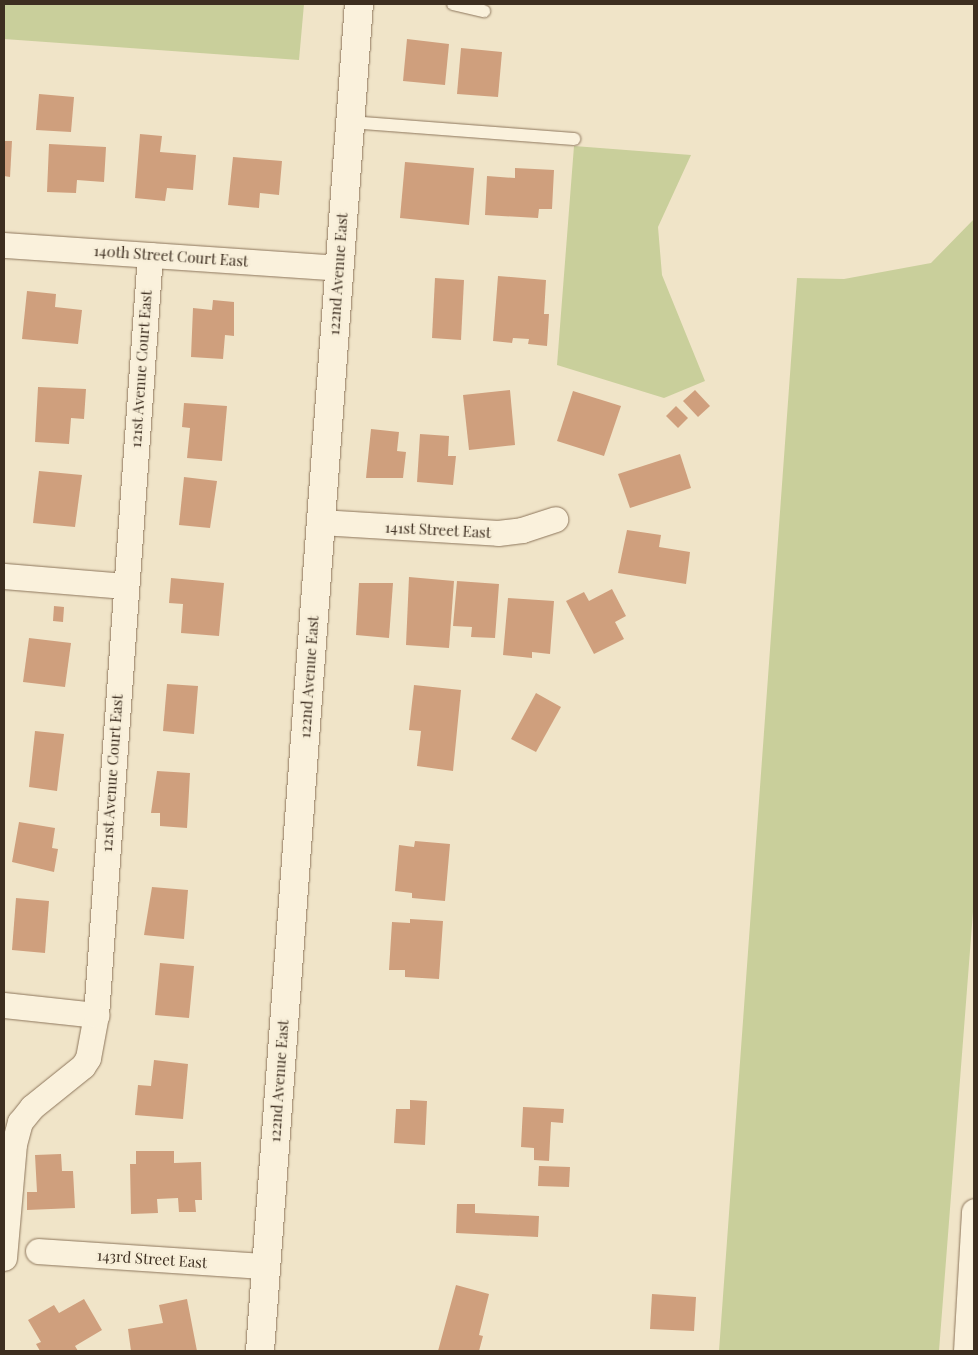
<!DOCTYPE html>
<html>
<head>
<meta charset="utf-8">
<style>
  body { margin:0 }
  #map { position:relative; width:978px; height:1355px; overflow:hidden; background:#f0e4c8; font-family:"Playfair Display",serif }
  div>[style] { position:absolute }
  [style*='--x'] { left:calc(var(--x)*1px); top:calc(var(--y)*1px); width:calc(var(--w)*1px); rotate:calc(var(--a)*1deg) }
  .green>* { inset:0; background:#c9cf9b }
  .building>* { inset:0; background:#cf9f7d }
  .roads { filter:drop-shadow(0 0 1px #8d765c) drop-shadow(0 0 1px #8d765c) }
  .lane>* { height:12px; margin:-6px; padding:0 6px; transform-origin:6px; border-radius:6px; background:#faf1dc }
  .street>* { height:25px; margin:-12.5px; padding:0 12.5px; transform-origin:12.5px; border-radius:12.5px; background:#faf1dc }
  .secondary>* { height:28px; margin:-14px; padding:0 14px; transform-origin:14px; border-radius:14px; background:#faf1dc }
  span { translate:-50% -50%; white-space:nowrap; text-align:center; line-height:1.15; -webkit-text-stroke:4.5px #f7eed8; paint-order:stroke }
  .street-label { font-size:15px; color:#3d2e20 }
  .frame { position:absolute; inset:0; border:5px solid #3d2e20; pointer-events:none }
</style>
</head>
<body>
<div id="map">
  <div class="green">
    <div style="clip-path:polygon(4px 4px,304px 4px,299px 60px,4px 39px)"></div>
    <div style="clip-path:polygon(574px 146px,691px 155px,658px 227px,662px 275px,705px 381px,664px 398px,557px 365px)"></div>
    <div style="clip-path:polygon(974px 219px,974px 899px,939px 1351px,719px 1351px,797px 278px,844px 279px,931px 263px)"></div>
  </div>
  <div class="building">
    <div style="clip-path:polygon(407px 39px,449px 44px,445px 85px,403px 81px)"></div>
    <div style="clip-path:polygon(461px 48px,502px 52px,498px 97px,457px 94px)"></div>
    <div style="clip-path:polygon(39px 94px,74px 97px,71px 132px,36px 130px)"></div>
    <div style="clip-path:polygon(140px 134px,162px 136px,160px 152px,196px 155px,193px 190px,167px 188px,165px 201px,135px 198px)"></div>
    <div style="clip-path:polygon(4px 141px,12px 141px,10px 177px,4px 176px)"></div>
    <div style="clip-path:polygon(49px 144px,106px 147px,104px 182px,77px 180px,76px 193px,47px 192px)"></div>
    <div style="clip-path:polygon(233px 157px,282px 161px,279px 195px,260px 193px,259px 208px,228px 205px)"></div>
    <div style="clip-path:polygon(405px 162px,474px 168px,469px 225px,400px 218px)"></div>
    <div style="clip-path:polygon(515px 168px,554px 170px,552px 209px,539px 209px,538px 218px,485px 215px,487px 176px,515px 178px)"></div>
    <div style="clip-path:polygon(498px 276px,546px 280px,544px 314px,549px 314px,547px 346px,528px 344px,529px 339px,513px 338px,512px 343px,493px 341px)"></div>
    <div style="clip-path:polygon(435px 278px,464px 280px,461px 340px,432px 338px)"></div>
    <div style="clip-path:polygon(27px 291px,56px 294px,55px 307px,82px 310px,78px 344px,22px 339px)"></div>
    <div style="clip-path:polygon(213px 300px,234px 302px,234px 336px,225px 335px,223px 359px,191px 357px,193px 308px,212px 310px)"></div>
    <div style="clip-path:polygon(38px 387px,86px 389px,84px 419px,71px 418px,69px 444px,35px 442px)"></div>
    <div style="clip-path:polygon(510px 390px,515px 445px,469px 450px,463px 395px)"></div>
    <div style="clip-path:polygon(695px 390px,710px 406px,698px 417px,683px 401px)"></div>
    <div style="clip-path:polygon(573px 391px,621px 406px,604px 456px,557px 441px)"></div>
    <div style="clip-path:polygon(184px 403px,227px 406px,222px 461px,187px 458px,190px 428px,182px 427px)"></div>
    <div style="clip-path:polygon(676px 406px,688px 418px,678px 428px,666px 416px)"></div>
    <div style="clip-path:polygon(371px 429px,399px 432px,397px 451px,406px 452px,403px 478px,366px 478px)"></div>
    <div style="clip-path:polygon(420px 434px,449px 436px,448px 456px,456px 456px,453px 485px,417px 482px)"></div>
    <div style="clip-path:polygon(680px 454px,691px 488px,630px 508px,618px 474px)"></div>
    <div style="clip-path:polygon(39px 471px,82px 475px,75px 527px,33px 523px)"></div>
    <div style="clip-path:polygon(184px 477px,217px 481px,210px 528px,179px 525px)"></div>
    <div style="clip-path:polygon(627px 530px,661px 535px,659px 547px,690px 552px,686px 584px,618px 573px)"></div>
    <div style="clip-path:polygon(409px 577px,454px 581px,449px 648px,406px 645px)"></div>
    <div style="clip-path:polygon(171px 578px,224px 583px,219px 636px,181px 633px,183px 604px,169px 603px)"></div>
    <div style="clip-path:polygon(457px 581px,499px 584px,495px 638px,471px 637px,472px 627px,453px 626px)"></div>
    <div style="clip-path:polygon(359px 583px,393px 583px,389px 638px,356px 635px)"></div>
    <div style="clip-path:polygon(612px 589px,626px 616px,615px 622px,624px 639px,594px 654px,566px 601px,584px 592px,589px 601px)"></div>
    <div style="clip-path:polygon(508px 598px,554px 601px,550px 654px,532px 652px,532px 658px,503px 655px)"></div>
    <div style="clip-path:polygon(54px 606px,64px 607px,63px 622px,53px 621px)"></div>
    <div style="clip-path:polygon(29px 638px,71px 643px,65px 687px,23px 682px)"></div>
    <div style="clip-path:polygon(167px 684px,198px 686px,194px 734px,163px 731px)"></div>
    <div style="clip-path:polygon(414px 685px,461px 690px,453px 771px,417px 766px,421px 731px,409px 730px)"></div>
    <div style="clip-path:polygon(536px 693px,561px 707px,536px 752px,511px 739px)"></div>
    <div style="clip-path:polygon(35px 731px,64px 734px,57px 791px,29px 787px)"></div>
    <div style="clip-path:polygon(157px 771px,190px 773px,187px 828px,160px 826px,160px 813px,151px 813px)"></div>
    <div style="clip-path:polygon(19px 822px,55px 828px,52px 848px,58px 849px,54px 872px,12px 862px)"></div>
    <div style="clip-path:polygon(415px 841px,450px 844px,445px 901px,412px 898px,412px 893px,395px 891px,399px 845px,414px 847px)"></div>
    <div style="clip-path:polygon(152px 887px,188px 890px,184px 939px,144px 935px)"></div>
    <div style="clip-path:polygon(16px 898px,49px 901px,45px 953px,12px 950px)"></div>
    <div style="clip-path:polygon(410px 919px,443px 921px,439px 979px,405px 977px,405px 970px,389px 970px,392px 922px,410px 923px)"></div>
    <div style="clip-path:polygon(160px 963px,194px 966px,189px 1018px,155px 1015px)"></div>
    <div style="clip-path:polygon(154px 1060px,188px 1064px,183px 1119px,135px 1115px,138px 1085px,151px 1086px)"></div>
    <div style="clip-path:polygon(410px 1100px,427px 1101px,425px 1145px,394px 1143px,396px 1109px,410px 1109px)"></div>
    <div style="clip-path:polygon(523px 1107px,564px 1109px,563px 1123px,551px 1122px,549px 1161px,534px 1160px,534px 1148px,521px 1147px)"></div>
    <div style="clip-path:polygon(136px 1151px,174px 1151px,174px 1163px,201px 1162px,202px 1200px,195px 1200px,196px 1212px,179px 1212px,178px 1198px,157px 1199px,158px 1213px,131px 1214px,130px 1164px,136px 1164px)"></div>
    <div style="clip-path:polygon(61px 1154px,62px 1171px,73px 1171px,75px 1208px,27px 1210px,27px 1192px,37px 1192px,35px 1155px)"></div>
    <div style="clip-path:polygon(539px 1166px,570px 1167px,569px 1187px,538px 1186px)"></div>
    <div style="clip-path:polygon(457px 1204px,475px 1204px,475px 1213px,539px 1216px,538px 1237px,456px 1233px)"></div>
    <div style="clip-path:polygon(456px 1285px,489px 1294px,479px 1335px,483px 1336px,479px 1351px,438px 1351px)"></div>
    <div style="clip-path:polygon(652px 1294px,696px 1297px,694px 1331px,650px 1329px)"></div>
    <div style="clip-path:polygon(84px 1299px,102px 1330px,75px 1346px,78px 1351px,40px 1351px,36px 1344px,41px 1342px,28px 1320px,54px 1305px,59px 1313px)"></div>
    <div style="clip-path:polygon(187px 1299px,197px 1351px,131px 1351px,128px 1329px,163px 1323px,159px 1305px)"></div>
  </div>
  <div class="roads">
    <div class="lane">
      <div style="--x:453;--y:4;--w:32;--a:13"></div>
      <div style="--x:349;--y:122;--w:226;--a:4.3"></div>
    </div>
    <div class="street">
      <div style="--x:4;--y:245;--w:335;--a:3.9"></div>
      <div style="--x:320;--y:522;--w:178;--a:3.5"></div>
      <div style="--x:498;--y:533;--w:24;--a:-7"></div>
      <div style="--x:522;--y:530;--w:35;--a:-18"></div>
      <div style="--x:4;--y:576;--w:121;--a:4.7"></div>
      <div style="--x:4;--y:1005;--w:93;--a:6.2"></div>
      <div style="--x:38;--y:1251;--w:228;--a:3.8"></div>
      <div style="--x:4;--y:1258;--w:114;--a:-85"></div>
      <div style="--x:14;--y:1144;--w:23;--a:-75"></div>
      <div style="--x:20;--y:1122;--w:19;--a:-51"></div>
      <div style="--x:32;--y:1107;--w:65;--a:-38.8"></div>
      <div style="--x:83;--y:1066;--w:9;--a:-58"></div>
      <div style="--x:88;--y:1058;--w:44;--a:-79.5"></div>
      <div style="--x:96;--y:1015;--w:762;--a:-85.94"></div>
      <div style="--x:966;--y:1351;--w:140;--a:-86.7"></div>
    </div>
    <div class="secondary">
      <div style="--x:260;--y:1351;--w:1351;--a:-85.8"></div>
    </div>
  </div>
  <div class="street-label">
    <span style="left:171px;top:256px;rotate:4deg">140th Street Court East</span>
    <span style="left:338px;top:274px;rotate:-86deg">122nd Avenue East</span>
    <span style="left:141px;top:369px;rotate:-86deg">121st Avenue Court East</span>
    <span style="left:438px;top:530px;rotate:3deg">141st Street East</span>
    <span style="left:309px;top:677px;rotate:-86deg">122nd Avenue East</span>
    <span style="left:112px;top:773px;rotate:-86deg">121st Avenue Court East</span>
    <span style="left:279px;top:1081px;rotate:-86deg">122nd Avenue East</span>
    <span style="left:152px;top:1259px;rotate:4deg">143rd Street East</span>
  </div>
  <div class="frame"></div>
</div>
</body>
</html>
